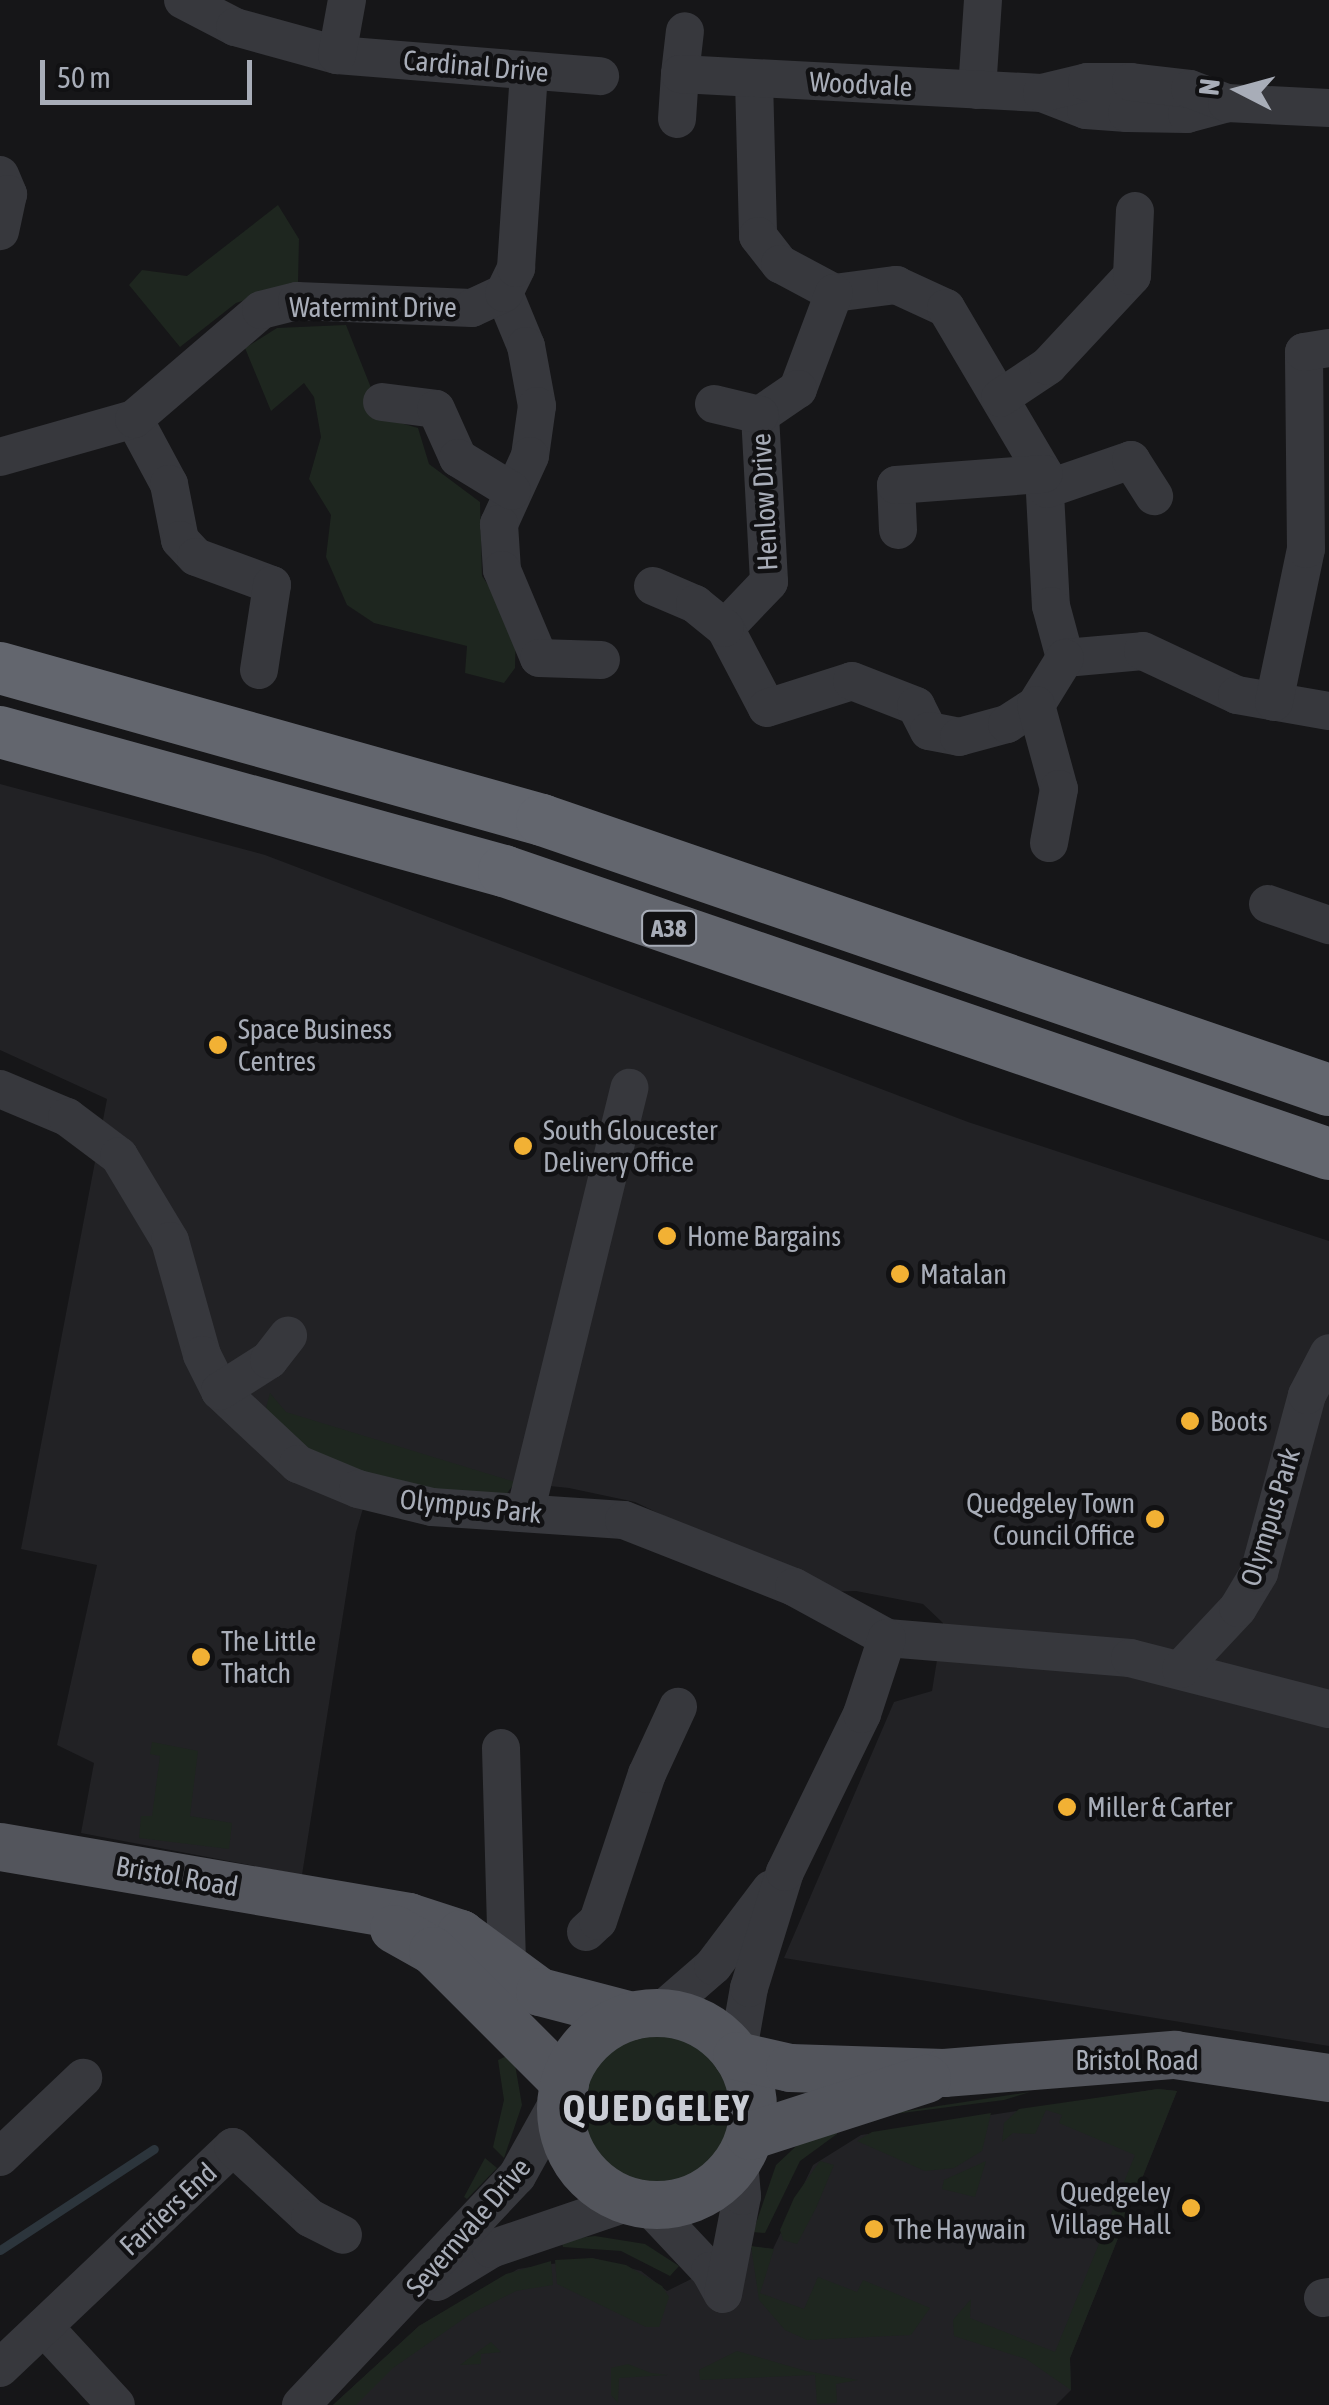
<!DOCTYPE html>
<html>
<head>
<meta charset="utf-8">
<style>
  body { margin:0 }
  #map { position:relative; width:1329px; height:2405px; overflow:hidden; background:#161618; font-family:"Asap Condensed",sans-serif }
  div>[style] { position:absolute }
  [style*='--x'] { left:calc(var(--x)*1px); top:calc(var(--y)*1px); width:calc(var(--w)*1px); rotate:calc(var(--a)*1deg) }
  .built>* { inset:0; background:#222225 }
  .green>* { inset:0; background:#1e261f }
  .round { border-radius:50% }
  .stream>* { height:9px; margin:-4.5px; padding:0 4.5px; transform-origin:4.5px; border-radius:4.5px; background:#2c353c }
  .minor>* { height:38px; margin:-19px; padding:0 19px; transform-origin:19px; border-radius:19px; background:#37383d }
  .major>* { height:48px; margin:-24px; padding:0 24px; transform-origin:24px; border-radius:24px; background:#53555c }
  .major>.ring { margin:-24px; padding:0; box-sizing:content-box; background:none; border:48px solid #53555c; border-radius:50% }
  .highway>* { height:52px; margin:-26px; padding:0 26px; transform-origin:26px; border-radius:26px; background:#63666e }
  .dots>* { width:28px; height:28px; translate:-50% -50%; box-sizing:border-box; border:5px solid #111113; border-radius:50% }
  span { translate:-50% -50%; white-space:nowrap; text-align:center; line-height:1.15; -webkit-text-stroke:9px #111113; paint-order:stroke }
  .shield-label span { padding:2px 8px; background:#111113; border:2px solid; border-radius:8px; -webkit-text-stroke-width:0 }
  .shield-label { font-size:25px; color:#a8adb8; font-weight:700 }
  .street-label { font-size:28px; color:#a8adb8 }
  .poi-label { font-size:28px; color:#a8adb8 }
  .left { translate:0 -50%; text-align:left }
  .right { translate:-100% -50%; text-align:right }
  .district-label { font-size:38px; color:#c9ccd4; font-weight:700; letter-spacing:2.5px }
  .north { position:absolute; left:1189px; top:40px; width:100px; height:100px; -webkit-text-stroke:8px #111113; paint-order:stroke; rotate:276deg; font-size:28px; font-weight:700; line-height:40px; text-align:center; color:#a8adb8 }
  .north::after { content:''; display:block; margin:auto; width:35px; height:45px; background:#a8adb8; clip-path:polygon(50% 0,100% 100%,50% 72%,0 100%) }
  .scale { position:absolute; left:40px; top:60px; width:212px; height:45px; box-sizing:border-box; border:5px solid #a8adb8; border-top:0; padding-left:12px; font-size:30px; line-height:35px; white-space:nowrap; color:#a8adb8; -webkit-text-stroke:8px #111113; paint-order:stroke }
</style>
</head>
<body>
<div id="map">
  <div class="built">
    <div style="clip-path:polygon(0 784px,265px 855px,968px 1122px,1329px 1241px,1329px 2046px,784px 1958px,894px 1702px,932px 1691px,943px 1623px,923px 1604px,856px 1591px,822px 1592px,635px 1502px,569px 1488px,375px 1468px,356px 1532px,302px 1875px,81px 1833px,94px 1763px,57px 1745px,97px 1565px,21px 1549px,107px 1099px,0 1050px)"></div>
    <div style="clip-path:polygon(1158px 2089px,1177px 2091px,1070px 2358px,1071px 2390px,1056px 2405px,333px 2405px,419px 2326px,518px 2269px,592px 2258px,641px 2271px,667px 2291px,756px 2247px,773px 2249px,813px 2165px,861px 2135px)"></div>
  </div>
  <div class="green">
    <div style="clip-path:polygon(278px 205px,299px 239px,298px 283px,236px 303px,180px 347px,129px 285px,142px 270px,187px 276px)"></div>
    <div style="clip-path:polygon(346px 325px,383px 418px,418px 428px,429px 464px,480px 502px,482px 576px,516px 626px,515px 668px,504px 683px,465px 673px,467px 646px,374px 623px,347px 605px,326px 557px,331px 515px,309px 479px,321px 437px,314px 397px,304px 383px,271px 411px,245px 348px,277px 328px)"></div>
    <div style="clip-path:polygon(270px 1393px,286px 1412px,515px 1482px,499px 1505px,330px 1471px,266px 1408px)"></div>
    <div style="clip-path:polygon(152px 1742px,198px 1751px,190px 1816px,232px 1823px,229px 1849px,139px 1838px,141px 1816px,152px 1816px,160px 1756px,150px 1754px)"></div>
    <div class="round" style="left:582px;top:2033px;width:150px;height:150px"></div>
    <div style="clip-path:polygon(513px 2053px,522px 2105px,504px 2158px,493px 2147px,504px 2100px,498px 2060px)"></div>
    <div style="clip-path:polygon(1158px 2089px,1177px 2091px,1070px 2358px,1071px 2390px,1026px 2359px,954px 2336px,953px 2320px,971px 2299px,970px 2318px,1055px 2352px,1135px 2155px,1059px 2123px,1062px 2115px,1046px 2110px,1035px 2134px,1013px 2133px,1002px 2142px,1004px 2123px,1019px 2109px)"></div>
    <div style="clip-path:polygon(1030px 2092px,1004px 2100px,847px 2120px)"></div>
    <div style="clip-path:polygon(991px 2113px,982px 2151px,954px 2168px,925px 2171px,857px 2141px,872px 2132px)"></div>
    <div style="clip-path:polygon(837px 2123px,837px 2134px,800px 2161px,765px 2233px,753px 2232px,776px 2165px,807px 2136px)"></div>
    <div style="clip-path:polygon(485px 2158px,497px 2168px,467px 2199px,464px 2197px)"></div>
    <div style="clip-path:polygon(820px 2161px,834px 2165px,816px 2208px,797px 2244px,783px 2240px,780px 2230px,794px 2198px)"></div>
    <div style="clip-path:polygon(986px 2161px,975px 2197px,942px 2189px,944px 2180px)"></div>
    <div style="clip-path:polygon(595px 2236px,645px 2244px,679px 2266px,670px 2276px,621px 2251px,563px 2247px,561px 2240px)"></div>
    <div style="clip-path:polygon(751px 2246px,774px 2249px,760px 2293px,804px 2309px,818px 2277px,857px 2292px,863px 2280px,930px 2308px,911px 2335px,807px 2340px,785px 2330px,759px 2300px)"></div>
    <div style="clip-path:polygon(592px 2258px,626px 2265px,662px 2286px,669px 2297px,659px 2327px,646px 2327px,557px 2284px,555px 2260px)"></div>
    <div style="clip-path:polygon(551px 2261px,553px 2285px,516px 2291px,472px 2313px,393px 2368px,356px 2405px,333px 2405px,419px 2326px,506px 2274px)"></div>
    <div style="clip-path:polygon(491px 2342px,501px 2352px,481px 2354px,481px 2364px,460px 2365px)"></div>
    <div style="clip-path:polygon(737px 2351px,806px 2371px,858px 2380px,836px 2384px,837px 2403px,817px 2404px,815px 2375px,700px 2380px,699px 2370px)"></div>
    <div style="clip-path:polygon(628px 2364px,651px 2373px,668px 2375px,619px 2378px,618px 2403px,611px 2395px,611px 2368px)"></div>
  </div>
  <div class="stream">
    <div style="--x:0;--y:2250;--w:184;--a:-33.3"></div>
  </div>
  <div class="minor">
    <div style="--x:183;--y:0;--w:59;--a:27.4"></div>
    <div style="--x:235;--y:27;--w:106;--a:15.4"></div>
    <div style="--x:337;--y:55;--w:264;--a:4.6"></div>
    <div style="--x:337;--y:55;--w:56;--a:-79.7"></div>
    <div style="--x:680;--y:74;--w:43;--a:-83.4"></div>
    <div style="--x:754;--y:80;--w:156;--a:88.5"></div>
    <div style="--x:758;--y:236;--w:36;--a:52"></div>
    <div style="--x:780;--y:264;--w:61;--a:28.2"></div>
    <div style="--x:834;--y:293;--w:63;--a:-7.4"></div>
    <div style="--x:896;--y:285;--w:55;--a:24.7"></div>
    <div style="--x:946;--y:308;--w:193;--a:59.4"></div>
    <div style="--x:1044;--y:474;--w:132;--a:87"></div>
    <div style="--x:1051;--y:606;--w:54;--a:74.9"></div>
    <div style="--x:1065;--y:658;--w:78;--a:-5.1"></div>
    <div style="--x:1143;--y:651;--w:104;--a:25.1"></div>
    <div style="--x:1237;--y:695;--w:93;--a:9.9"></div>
    <div style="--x:977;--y:90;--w:90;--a:-86.2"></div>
    <div style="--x:1042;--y:93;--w:47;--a:21.1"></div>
    <div style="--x:1086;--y:110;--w:41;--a:4.2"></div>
    <div style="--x:1127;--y:113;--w:60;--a:1"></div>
    <div style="--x:1187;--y:114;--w:39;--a:-15"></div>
    <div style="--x:677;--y:119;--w:45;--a:-86.2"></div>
    <div style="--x:680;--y:74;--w:362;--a:3"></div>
    <div style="--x:1042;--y:93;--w:46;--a:-13.7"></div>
    <div style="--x:1087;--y:82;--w:44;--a:0"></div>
    <div style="--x:1131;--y:82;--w:59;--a:6.8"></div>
    <div style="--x:1190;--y:89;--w:40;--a:21"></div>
    <div style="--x:1227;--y:103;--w:102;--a:2.8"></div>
    <div style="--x:0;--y:175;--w:21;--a:67"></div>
    <div style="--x:8;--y:194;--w:38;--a:102"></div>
    <div style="--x:504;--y:293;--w:57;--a:67.5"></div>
    <div style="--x:526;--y:346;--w:61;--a:79.6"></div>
    <div style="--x:537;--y:406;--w:50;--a:98"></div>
    <div style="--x:530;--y:456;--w:75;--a:114.5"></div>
    <div style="--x:499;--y:524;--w:46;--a:86.3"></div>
    <div style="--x:502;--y:570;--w:95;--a:67.2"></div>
    <div style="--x:539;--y:658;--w:62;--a:1.8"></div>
    <div style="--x:834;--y:293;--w:103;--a:110.6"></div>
    <div style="--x:798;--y:389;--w:46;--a:145.6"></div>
    <div style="--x:760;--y:415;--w:167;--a:86.9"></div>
    <div style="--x:769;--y:582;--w:64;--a:133.7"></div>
    <div style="--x:725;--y:628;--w:90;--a:62.3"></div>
    <div style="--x:767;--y:708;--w:89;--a:-17.6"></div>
    <div style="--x:852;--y:681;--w:69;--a:21.3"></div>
    <div style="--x:916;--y:706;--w:28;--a:63"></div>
    <div style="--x:929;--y:731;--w:31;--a:11"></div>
    <div style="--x:959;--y:737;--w:50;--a:-15.2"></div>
    <div style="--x:1007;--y:724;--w:35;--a:-33"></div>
    <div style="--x:1036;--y:705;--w:55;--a:-58.3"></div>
    <div style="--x:1000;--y:398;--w:58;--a:-33.7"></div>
    <div style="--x:1048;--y:366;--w:123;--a:-47"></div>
    <div style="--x:1132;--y:276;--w:65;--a:-87.4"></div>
    <div style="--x:382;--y:402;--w:54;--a:7.4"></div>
    <div style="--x:436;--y:409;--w:54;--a:65.8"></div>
    <div style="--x:458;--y:458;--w:63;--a:31.4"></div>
    <div style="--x:714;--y:404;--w:47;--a:13.4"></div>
    <div style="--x:134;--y:419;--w:74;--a:61.7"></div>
    <div style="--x:169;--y:484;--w:57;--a:78.9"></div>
    <div style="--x:180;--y:540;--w:23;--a:47"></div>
    <div style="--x:196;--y:557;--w:81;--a:20.2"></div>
    <div style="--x:272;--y:585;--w:86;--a:98.7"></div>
    <div style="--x:0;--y:457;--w:139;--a:-15.8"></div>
    <div style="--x:134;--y:419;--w:167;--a:-40.6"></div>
    <div style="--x:261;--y:310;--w:37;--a:-14"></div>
    <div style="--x:297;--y:301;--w:175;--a:2.3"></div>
    <div style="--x:472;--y:308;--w:35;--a:-25"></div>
    <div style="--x:504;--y:293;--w:28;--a:-64"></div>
    <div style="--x:516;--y:268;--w:197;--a:-86.2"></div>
    <div style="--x:1047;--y:489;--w:89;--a:-19"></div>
    <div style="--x:1131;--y:460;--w:43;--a:57.4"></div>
    <div style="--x:898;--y:530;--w:45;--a:-92.5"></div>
    <div style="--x:896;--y:485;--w:148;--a:-4.3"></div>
    <div style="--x:653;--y:586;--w:46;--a:23.2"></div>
    <div style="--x:695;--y:604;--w:38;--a:39"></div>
    <div style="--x:1274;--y:702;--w:156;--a:-78.2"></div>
    <div style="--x:1306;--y:549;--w:197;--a:-90.6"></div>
    <div style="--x:1304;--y:352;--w:25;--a:-9"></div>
    <div style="--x:1036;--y:705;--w:87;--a:74.7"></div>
    <div style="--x:1059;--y:789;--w:55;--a:100.5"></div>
    <div style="--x:1268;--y:904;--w:65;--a:19"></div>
    <div style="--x:0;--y:1089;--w:73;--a:22.7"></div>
    <div style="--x:67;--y:1117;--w:65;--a:36.9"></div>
    <div style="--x:119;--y:1156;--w:99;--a:59"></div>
    <div style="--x:170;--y:1241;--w:118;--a:74.3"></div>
    <div style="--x:202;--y:1355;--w:40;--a:63.4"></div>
    <div style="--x:220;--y:1391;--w:107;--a:43.1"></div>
    <div style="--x:298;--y:1464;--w:65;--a:22.6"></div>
    <div style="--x:358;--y:1489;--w:76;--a:13.7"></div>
    <div style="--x:432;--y:1507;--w:192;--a:3.9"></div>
    <div style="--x:624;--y:1520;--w:183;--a:21.5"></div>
    <div style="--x:794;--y:1587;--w:106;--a:28.7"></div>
    <div style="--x:887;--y:1638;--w:244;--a:4.7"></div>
    <div style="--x:1130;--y:1658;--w:205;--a:14.4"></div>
    <div style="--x:220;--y:1391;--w:58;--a:-32.3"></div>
    <div style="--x:269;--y:1360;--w:31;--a:-52"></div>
    <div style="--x:525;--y:1513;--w:438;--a:-76.2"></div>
    <div style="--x:1181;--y:1669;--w:83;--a:-46.9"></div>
    <div style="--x:1238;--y:1608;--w:41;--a:-59"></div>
    <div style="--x:1259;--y:1573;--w:184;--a:-74.9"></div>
    <div style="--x:1307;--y:1395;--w:47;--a:-62.4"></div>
    <div style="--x:501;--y:1748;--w:220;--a:88.4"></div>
    <div style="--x:586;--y:1932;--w:16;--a:-43"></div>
    <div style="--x:598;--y:1921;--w:155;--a:-71.6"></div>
    <div style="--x:647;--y:1774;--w:74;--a:-65.2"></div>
    <div style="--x:659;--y:2013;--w:72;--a:-41"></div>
    <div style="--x:713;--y:1966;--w:96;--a:-53"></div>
    <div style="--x:737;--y:2056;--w:69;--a:-80"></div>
    <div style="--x:749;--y:1988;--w:121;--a:-72.8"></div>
    <div style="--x:785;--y:1872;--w:176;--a:-64"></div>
    <div style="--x:862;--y:1714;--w:80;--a:-71.8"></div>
    <div style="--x:0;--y:2157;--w:115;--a:-43.6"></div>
    <div style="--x:648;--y:2205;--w:91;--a:46.8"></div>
    <div style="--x:710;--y:2271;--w:26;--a:61"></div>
    <div style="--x:437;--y:2282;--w:63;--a:-31.4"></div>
    <div style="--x:491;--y:2249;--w:146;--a:-18.8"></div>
    <div style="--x:723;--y:2294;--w:100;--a:-79"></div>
    <div style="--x:742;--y:2196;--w:36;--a:-95"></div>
    <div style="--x:1323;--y:2298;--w:6;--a:-9"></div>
    <div style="--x:44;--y:2327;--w:106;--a:47.3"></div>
    <div style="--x:0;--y:2368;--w:321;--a:-43.5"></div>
    <div style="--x:233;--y:2147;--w:105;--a:42.7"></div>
    <div style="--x:310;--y:2218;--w:37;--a:27"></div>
    <div style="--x:301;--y:2405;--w:315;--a:-46.7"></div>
    <div style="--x:517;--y:2176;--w:93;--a:-60.9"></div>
  </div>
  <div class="major">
    <div style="--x:0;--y:1847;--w:415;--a:9.7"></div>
    <div style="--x:409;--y:1917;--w:55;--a:18.1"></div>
    <div style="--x:461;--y:1934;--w:98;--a:36.3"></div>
    <div style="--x:540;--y:1992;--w:95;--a:14.6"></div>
    <div style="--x:394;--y:1929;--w:45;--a:29.4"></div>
    <div style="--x:433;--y:1951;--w:187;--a:45"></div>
    <div class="ring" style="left:561px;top:2013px;width:144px;height:144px"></div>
    <div style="--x:737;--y:2056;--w:54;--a:12.8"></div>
    <div style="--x:790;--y:2068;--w:154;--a:1.9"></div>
    <div style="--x:944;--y:2073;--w:232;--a:-4.5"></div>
    <div style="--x:1175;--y:2055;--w:156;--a:8.5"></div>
    <div style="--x:750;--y:2136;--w:186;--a:-17.9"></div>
  </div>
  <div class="highway">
    <div style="--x:0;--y:668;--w:563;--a:15.67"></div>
    <div style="--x:542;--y:820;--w:832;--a:18.94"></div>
    <div style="--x:0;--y:732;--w:523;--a:15.42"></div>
    <div style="--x:504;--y:871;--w:872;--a:18.93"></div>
  </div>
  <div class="dots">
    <div style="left:218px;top:1045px;background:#f2b134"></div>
    <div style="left:523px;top:1146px;background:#f2b134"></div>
    <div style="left:667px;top:1236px;background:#f2b134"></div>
    <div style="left:900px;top:1274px;background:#f2b134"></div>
    <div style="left:1190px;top:1421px;background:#f2b134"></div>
    <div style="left:1155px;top:1519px;background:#f2b134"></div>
    <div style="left:201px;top:1657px;background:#f2b134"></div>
    <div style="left:1067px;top:1807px;background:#f2b134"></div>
    <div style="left:1191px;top:2208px;background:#f2b134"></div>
    <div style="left:874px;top:2229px;background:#f2b134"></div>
  </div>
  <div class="shield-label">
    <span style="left:669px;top:928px">A38</span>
  </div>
  <div class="street-label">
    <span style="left:476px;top:66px;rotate:5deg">Cardinal Drive</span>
    <span style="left:861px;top:84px;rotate:3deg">Woodvale</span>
    <span style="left:373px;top:307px">Watermint Drive</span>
    <span style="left:764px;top:502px;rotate:-93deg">Henlow Drive</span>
    <span style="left:471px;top:1506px;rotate:6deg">Olympus Park</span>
    <span style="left:1270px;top:1517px;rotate:-73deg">Olympus Park</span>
    <span style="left:177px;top:1876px;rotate:10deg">Bristol Road</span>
    <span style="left:1137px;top:2060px">Bristol Road</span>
    <span style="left:168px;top:2209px;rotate:-43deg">Farriers End</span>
    <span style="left:468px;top:2227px;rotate:-49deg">Severnvale Drive</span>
  </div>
  <div class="poi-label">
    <span class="left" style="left:238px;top:1045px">Space Business<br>Centres</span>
    <span class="left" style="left:543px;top:1146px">South Gloucester<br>Delivery Office</span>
    <span class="left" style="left:687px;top:1236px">Home Bargains</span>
    <span class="left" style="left:920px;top:1274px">Matalan</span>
    <span class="left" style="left:1210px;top:1421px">Boots</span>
    <span class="right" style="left:1135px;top:1519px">Quedgeley Town<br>Council Office</span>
    <span class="left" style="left:221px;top:1657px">The Little<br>Thatch</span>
    <span class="left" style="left:1087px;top:1807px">Miller &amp; Carter</span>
    <span class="right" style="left:1171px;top:2208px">Quedgeley<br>Village Hall</span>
    <span class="left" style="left:894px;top:2229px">The Haywain</span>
  </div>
  <div class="district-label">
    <span style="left:657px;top:2108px">QUEDGELEY</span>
  </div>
  <div class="north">N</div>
  <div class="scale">50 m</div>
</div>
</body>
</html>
